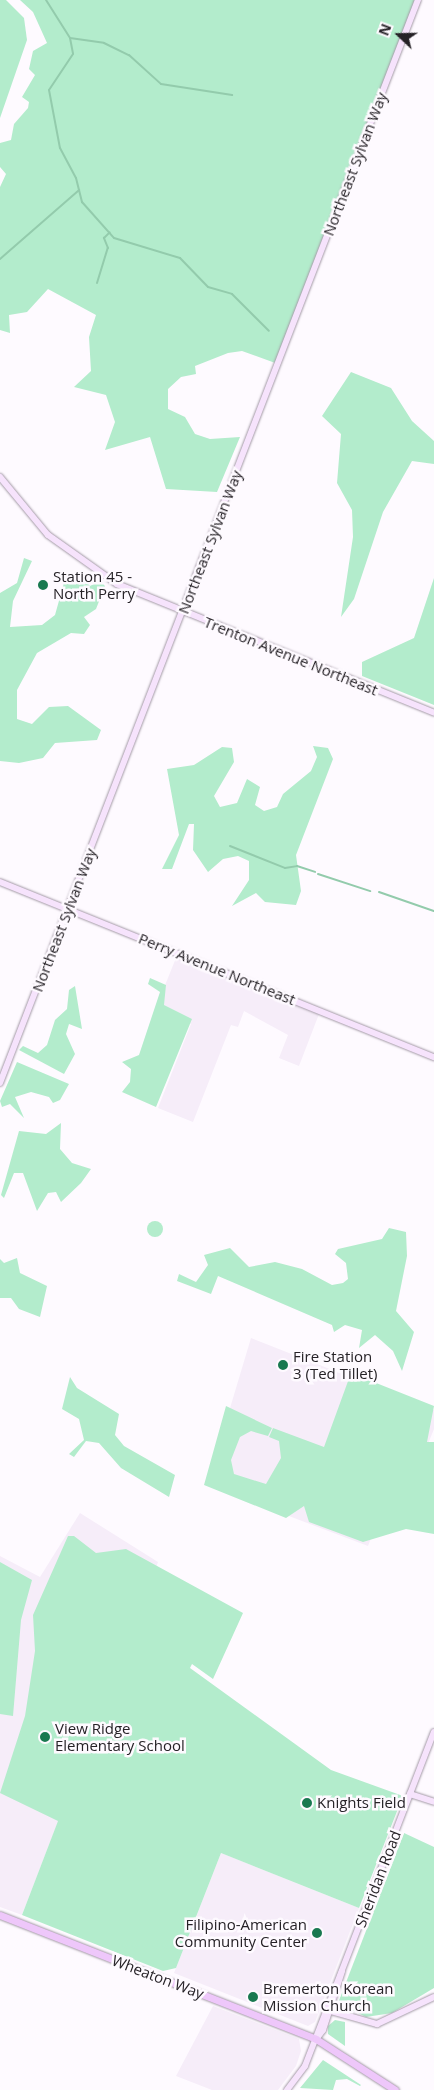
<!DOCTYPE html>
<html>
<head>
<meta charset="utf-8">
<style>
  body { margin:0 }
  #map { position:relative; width:434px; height:2090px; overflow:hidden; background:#fefaff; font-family:"Open Sans",sans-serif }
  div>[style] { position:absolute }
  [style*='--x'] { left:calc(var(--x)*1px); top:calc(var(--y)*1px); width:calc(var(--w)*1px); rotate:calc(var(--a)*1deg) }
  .built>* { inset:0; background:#f6edf9 }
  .green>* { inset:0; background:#b3eccc }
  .round { border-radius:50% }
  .stream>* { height:2px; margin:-1px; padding:0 1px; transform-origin:1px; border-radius:1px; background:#93cbac }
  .roads { filter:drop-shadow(0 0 1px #a49ba7) drop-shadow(0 0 1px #a49ba7) }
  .secondary>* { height:6px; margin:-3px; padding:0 3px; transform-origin:3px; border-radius:3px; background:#f6e3fc }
  .primary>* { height:7px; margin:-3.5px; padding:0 3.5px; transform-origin:3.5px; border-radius:3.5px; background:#eec7fa }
  .dots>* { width:14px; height:14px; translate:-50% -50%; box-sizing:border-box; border:2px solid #fefaff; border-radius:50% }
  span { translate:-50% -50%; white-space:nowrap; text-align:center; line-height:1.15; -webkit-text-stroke:5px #fefaff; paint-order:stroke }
  .street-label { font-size:15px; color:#262227 }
  .poi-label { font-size:15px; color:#262227 }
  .left { translate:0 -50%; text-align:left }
  .right { translate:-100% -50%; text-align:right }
  .north { position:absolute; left:374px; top:10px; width:50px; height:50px; -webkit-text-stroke:4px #fefaff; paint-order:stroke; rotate:291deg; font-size:14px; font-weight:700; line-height:20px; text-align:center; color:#262227 }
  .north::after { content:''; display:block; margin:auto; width:18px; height:22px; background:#262227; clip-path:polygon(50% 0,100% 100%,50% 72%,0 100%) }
</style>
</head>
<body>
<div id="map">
  <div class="built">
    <div style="clip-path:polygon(176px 958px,319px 1014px,299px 1066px,279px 1058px,288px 1035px,244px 1011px,238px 1027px,231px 1025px,193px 1122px,158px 1108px,191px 1024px,155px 1010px)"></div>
    <div style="clip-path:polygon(251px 1338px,434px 1410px,434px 1429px,415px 1476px,398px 1470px,368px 1546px,207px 1485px)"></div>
    <div style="clip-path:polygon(80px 1513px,158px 1562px,22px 1915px,0 1907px,0 1556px,40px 1577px)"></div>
    <div style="clip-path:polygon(221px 1853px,359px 1908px,315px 2022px,308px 2026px,174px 1973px)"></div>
    <div style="clip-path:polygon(213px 2006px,299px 2039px,301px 2051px,296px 2066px,278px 2090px,212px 2090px,176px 2076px)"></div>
  </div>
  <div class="green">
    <div style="clip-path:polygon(0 0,6px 0,24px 18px,27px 40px,0 118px)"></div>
    <div style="clip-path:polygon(20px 0,417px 0,278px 364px,242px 351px,228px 353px,195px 366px,196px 374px,181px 377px,168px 389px,168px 409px,185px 417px,195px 434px,210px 439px,240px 437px,217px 492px,166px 489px,150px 437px,105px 450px,115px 422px,106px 395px,74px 387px,91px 371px,89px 337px,96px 315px,48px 289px,27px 312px,9px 315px,10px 333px,0 330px,0 187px,6px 174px,0 167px,0 143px,11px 140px,14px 124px,28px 108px,29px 102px,22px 97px,35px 75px,29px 69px,33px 51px,47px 43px,33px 12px)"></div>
    <div style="clip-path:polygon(351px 372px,391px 388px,412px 421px,434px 441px,434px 464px,412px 461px,383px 512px,354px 599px,341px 617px,353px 537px,352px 510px,337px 483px,341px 434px,322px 416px)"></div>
    <div style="clip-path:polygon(24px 558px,32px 561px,13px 601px,10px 627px,42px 625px,55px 615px,67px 572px,81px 575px,90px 586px,100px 581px,105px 586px,96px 609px,84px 617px,90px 625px,84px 634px,71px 633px,37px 653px,17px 690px,17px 719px,32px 724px,49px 707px,68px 706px,101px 730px,97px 740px,55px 743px,43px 758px,19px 763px,0 761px,0 593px,17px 583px)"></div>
    <div style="clip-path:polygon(434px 578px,434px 705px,362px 676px,362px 662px,414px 638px)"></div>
    <div style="clip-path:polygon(313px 746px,328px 748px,333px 759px,296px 855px,301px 891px,296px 905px,265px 902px,256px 893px,232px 906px,249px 880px,249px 861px,238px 856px,223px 859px,208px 872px,193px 850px,194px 824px,189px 824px,172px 869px,162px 869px,179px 835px,167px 769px,194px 765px,222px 747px,232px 748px,234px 762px,214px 796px,220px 807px,237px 803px,247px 779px,260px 787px,255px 805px,264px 811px,277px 807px,283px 794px,311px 771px,317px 757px)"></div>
    <div style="clip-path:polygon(150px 978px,166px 985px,164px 1005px,192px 1019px,156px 1107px,122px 1092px,130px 1082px,131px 1069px,122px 1062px,139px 1055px,160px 992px,148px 984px)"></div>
    <div style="clip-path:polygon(75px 986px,82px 1029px,69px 1024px,66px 1034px,75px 1054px,64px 1074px,19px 1050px,23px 1046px,38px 1053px,47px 1045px,55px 1020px,67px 1009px,69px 990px)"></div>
    <div style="clip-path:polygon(17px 1062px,69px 1084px,60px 1100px,53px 1103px,49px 1097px,31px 1092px,15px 1097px,24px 1118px,10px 1104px,2px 1107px,0 1101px)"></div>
    <div style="clip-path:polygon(61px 1123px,60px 1149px,72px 1163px,91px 1169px,81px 1183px,61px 1202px,56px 1192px,48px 1193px,37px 1211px,23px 1173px,14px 1173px,4px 1198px,1px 1195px,19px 1131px,46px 1134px)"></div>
    <div class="round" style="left:147px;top:1221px;width:16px;height:16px"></div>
    <div style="clip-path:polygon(389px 1228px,406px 1232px,407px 1256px,396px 1311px,414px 1332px,402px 1371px,393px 1351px,375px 1335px,359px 1348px,362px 1330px,345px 1325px,334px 1332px,332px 1325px,218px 1276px,211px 1294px,177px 1281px,179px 1274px,196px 1282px,208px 1265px,204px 1255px,230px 1248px,249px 1267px,275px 1262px,302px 1269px,332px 1285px,343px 1283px,348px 1279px,346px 1263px,335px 1254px,338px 1249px,382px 1239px)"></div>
    <div style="clip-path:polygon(17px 1258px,20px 1273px,47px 1286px,40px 1317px,19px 1309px,11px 1298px,0 1298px,0 1259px,4px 1263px)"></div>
    <div style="clip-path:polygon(351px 1373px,434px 1406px,427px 1442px,434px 1442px,434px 1534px,406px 1529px,363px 1542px,309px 1522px,304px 1506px,286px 1518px,204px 1485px,226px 1406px,272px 1428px,268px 1436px,251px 1431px,240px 1437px,231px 1460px,234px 1474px,266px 1484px,281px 1458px,279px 1441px,269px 1437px,273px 1428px,324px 1447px)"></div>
    <div style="clip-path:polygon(70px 1377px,77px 1388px,119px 1414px,115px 1435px,124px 1446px,175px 1475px,169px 1497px,121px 1468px,99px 1443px,86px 1441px,74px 1457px,69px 1454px,84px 1440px,79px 1419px,62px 1409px)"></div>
    <div style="clip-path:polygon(68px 1536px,74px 1536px,96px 1553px,126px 1549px,243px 1613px,213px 1679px,192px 1664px,190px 1668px,331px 1770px,403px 1796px,359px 1908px,221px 1853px,176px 1968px,163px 1971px,22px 1915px,58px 1821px,0 1793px,25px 1716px,35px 1651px,33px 1615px)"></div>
    <div style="clip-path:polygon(0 1562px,32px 1580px,21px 1620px,13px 1716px,0 1714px)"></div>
    <div style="clip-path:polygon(404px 1833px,434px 1847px,434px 1988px,392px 2013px,366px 2017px,338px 2003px)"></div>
    <div style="clip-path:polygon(335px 2020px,345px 2022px,345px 2046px,328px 2034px,328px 2026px)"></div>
    <div style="clip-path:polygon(323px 2060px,361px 2085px,360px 2086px,347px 2079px,336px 2080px,333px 2090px,300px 2088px)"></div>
  </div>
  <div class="stream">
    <div style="--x:46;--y:0;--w:45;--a:57.7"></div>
    <div style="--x:70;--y:38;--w:16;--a:79"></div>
    <div style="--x:73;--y:54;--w:43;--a:123.7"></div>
    <div style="--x:49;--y:90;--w:59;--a:79.3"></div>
    <div style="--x:60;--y:148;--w:34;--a:62"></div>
    <div style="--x:76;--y:178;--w:25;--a:76"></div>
    <div style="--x:82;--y:202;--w:48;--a:48.4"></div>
    <div style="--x:114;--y:238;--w:69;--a:16.9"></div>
    <div style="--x:180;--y:258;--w:40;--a:46"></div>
    <div style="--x:208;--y:287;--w:25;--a:16"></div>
    <div style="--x:232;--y:294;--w:52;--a:45"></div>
    <div style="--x:70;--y:38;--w:34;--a:8"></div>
    <div style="--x:104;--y:43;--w:28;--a:26"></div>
    <div style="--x:129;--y:55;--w:43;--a:42.2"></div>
    <div style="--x:161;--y:84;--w:72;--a:8.8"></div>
    <div style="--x:0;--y:259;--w:105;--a:-41.1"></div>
    <div style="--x:97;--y:283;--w:37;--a:-73"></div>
    <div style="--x:108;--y:248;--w:11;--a:-112"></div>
    <div style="--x:104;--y:238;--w:8;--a:-45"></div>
    <div style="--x:230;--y:846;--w:59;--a:21.8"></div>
    <div style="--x:285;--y:868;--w:12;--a:-9"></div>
    <div style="--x:297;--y:866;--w:19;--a:18"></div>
    <div style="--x:318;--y:874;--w:55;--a:18.1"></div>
    <div style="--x:379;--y:892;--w:58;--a:19.1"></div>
  </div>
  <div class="roads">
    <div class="secondary">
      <div style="--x:0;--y:477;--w:75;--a:50.4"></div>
      <div style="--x:48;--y:535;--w:85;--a:35.4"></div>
      <div style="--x:117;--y:584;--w:342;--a:22.1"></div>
      <div style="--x:0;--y:882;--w:468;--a:22"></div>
      <div style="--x:0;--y:1083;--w:1161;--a:-68.9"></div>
      <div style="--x:410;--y:1794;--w:25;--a:18"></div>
      <div style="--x:331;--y:2011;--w:48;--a:15.8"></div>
      <div style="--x:377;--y:2024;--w:63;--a:-25.3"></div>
      <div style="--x:317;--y:2038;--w:10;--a:-53"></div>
      <div style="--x:323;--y:2030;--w:62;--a:-72.1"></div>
      <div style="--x:287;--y:2090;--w:30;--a:-53"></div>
      <div style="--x:305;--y:2066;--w:358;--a:-68.9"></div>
    </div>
    <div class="primary">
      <div style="--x:0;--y:1915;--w:339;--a:21.4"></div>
      <div style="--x:316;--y:2039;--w:94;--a:32.8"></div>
    </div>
  </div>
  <div class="dots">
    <div style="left:43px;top:585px;background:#197950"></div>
    <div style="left:283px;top:1365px;background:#197950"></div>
    <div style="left:45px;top:1737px;background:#197950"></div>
    <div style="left:307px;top:1803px;background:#197950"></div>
    <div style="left:317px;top:1933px;background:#197950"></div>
    <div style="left:253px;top:1997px;background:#197950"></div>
  </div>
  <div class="street-label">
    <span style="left:355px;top:164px;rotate:-69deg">Northeast Sylvan Way</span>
    <span style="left:210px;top:542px;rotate:-69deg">Northeast Sylvan Way</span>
    <span style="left:291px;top:656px;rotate:22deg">Trenton Avenue Northeast</span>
    <span style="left:64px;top:920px;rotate:-69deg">Northeast Sylvan Way</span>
    <span style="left:217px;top:969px;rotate:22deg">Perry Avenue Northeast</span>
    <span style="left:378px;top:1879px;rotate:-69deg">Sheridan Road</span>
    <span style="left:158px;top:1977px;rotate:21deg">Wheaton Way</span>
  </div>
  <div class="poi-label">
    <span class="left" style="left:53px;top:585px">Station 45 -<br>North Perry</span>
    <span class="left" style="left:293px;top:1365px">Fire Station<br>3 (Ted Tillet)</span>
    <span class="left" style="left:55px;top:1737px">View Ridge<br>Elementary School</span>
    <span class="left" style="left:317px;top:1803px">Knights Field</span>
    <span class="right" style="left:307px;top:1933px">Filipino-American<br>Community Center</span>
    <span class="left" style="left:263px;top:1997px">Bremerton Korean<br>Mission Church</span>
  </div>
  <div class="north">N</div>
</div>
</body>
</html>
